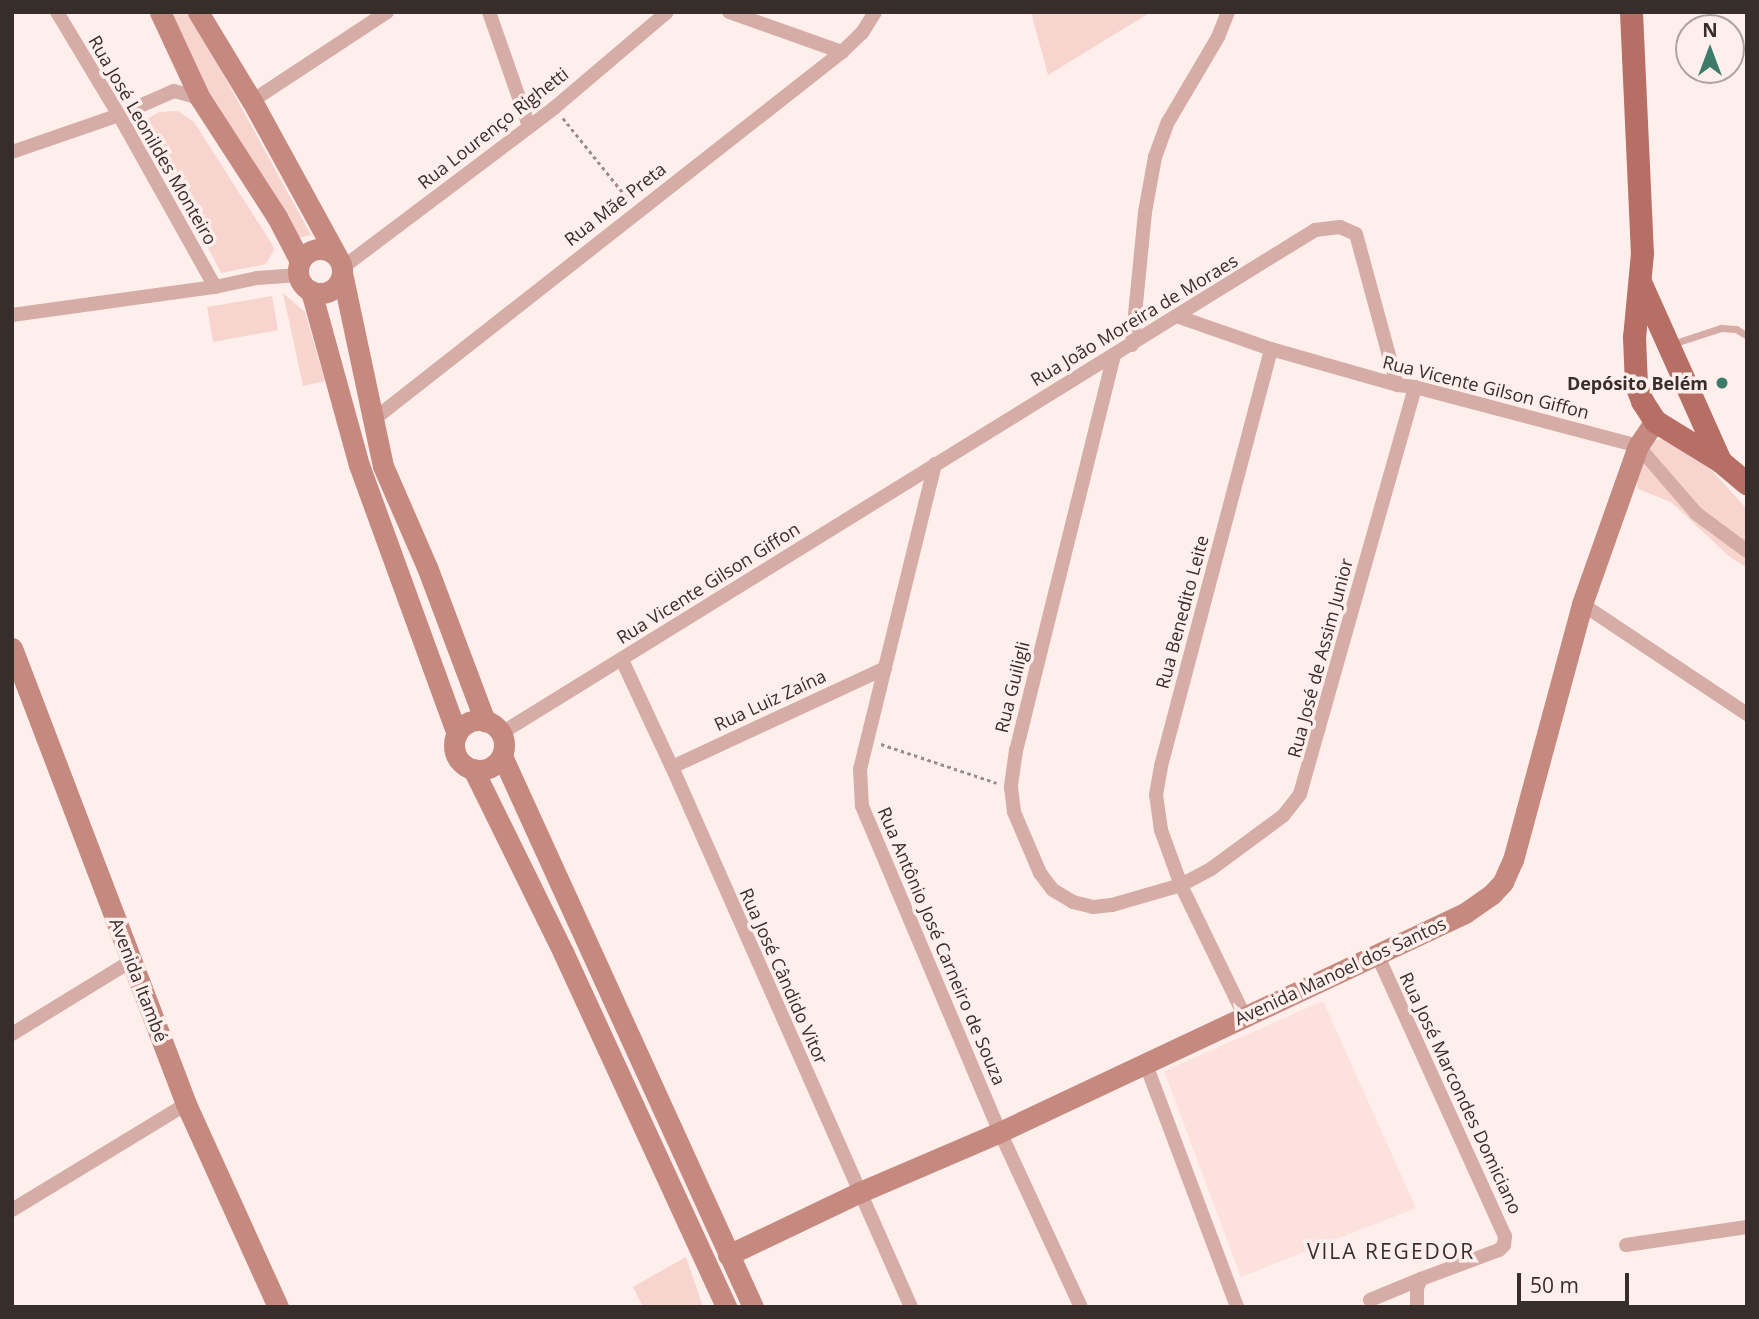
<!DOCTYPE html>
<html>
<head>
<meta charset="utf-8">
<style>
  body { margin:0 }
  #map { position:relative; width:1759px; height:1319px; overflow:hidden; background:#feefec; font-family:"Open Sans",sans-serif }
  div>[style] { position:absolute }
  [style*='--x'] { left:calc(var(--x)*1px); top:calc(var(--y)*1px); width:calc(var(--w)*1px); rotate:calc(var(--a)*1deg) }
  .built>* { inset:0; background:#fde1dd }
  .green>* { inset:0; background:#f8d4cf }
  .path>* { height:2.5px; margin-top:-1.25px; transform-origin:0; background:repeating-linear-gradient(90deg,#998d8b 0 3.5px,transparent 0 7px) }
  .lane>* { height:7px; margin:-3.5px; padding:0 3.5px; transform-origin:3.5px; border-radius:3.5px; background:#d6aca6 }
  .street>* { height:14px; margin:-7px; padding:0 7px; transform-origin:7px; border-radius:7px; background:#d6aca6 }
  .secondary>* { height:21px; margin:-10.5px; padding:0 10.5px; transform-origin:10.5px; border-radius:10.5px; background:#c58980 }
  .secondary>.ring { margin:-10.5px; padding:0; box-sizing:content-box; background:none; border:21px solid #c58980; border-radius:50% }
  .primary>* { height:23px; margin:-11.5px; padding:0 11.5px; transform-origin:11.5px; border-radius:11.5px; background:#b76f65 }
  .dots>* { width:19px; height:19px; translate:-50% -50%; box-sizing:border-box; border:4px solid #feefec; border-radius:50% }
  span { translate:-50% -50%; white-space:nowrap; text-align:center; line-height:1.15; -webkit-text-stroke:7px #feefec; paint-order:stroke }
  .street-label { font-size:18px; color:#372e2c }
  .poi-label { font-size:18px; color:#372e2c; font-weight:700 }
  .right { translate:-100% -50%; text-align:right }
  .quarter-label { font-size:21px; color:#372e2c; letter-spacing:2px }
  .frame { position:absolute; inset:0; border:14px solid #372e2c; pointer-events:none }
  .north { position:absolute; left:1675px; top:14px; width:70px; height:70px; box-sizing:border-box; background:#feefec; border:2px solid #aea29f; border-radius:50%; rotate:0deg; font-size:19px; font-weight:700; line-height:28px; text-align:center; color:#372e2c }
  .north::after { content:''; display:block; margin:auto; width:24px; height:32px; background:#3c7b69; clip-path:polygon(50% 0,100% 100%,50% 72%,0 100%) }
  .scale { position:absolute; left:1517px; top:1273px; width:112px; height:32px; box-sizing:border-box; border:4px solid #372e2c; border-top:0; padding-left:9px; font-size:21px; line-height:24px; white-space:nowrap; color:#372e2c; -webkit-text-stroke:5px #feefec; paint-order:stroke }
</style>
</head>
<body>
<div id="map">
  <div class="built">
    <div style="clip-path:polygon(1323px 1001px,1416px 1208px,1241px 1277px,1164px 1071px)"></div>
  </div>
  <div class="green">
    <div style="clip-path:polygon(169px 12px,189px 12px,311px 235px,295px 239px,208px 92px)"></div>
    <div style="clip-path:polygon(1031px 12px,1151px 12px,1048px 75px)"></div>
    <div style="clip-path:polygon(178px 111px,194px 122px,272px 244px,274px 250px,266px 264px,221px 273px,143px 121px,159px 112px)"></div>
    <div style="clip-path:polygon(283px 293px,305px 312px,325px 381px,303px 386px)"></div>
    <div style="clip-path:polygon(272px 296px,278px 330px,213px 342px,207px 307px)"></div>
    <div style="clip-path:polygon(1669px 437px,1684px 440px,1747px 509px,1747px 568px,1730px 557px,1671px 502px,1638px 489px,1636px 473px,1653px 441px)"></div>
    <div style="clip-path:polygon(686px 1257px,703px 1307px,643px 1307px,633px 1287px)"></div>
  </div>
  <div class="path">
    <div style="--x:563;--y:118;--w:105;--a:51.2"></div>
    <div style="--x:881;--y:744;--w:122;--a:18.6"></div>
  </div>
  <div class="lane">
    <div style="--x:1672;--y:344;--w:52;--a:-18.1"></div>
    <div style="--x:1721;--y:328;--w:15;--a:4"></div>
    <div style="--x:1736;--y:329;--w:13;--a:32"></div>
  </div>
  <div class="street">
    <div style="--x:57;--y:12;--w:120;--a:59"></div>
    <div style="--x:119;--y:115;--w:197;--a:60.8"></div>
    <div style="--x:489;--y:12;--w:121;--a:70.7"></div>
    <div style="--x:729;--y:12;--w:120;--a:19.5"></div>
    <div style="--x:252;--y:101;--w:162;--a:-33.4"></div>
    <div style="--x:12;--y:152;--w:113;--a:-19.1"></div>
    <div style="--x:119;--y:115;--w:60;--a:-23.6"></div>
    <div style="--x:174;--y:91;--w:27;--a:15"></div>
    <div style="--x:342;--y:268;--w:266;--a:-37"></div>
    <div style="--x:554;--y:108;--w:148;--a:-40.3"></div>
    <div style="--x:12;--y:315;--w:205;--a:-7.9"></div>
    <div style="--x:215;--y:287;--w:43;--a:-12.1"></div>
    <div style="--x:257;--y:278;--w:42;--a:-4.1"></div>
    <div style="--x:1179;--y:317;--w:97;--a:19.2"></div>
    <div style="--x:1271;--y:349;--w:131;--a:15.9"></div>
    <div style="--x:1397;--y:385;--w:18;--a:6"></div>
    <div style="--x:1415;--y:387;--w:231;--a:14.8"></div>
    <div style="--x:1638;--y:446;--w:90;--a:49.1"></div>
    <div style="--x:1697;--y:514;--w:62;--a:36.5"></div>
    <div style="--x:1132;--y:345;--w:134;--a:-84.4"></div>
    <div style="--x:1145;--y:212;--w:56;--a:-79.7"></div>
    <div style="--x:1155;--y:157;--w:37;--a:-70"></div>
    <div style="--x:1168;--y:122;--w:99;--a:-59.5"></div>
    <div style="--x:1218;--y:37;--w:27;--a:-68"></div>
    <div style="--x:1114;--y:355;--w:407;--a:103.9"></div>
    <div style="--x:1016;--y:750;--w:37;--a:98"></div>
    <div style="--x:1011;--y:787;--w:25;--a:83"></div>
    <div style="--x:1014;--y:812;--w:66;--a:66.9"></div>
    <div style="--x:1040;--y:873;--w:21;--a:53"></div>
    <div style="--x:1053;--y:890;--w:23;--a:31"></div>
    <div style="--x:1073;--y:902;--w:21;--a:14"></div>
    <div style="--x:1093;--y:907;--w:19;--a:-6"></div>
    <div style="--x:1112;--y:905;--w:72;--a:-16.2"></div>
    <div style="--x:1181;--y:885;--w:34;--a:-28"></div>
    <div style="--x:1211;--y:869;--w:89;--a:-36.4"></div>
    <div style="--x:1283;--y:816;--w:28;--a:-52"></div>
    <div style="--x:1300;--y:794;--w:423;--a:-74.2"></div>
    <div style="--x:373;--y:420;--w:596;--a:-38.12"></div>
    <div style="--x:842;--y:52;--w:28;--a:-44"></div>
    <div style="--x:862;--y:33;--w:25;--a:-58"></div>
    <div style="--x:935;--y:464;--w:314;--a:103.8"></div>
    <div style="--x:860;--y:769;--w:37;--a:87"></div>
    <div style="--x:862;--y:806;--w:354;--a:67.1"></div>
    <div style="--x:1000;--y:1132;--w:193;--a:65.2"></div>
    <div style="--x:1582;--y:604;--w:198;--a:33.7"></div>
    <div style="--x:622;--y:660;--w:118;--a:65"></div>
    <div style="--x:672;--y:767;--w:591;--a:66.13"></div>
    <div style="--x:500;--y:734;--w:958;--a:-31.73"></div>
    <div style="--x:1315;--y:230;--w:25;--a:-7"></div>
    <div style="--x:1340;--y:227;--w:17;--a:24"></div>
    <div style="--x:1356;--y:234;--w:156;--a:74.8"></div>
    <div style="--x:672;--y:767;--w:235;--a:-24.9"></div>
    <div style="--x:1376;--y:952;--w:312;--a:65.6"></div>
    <div style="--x:1505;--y:1236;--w:9;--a:96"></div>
    <div style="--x:1504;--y:1245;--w:7;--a:135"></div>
    <div style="--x:1499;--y:1250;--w:83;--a:159.6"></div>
    <div style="--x:1421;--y:1279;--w:10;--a:114"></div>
    <div style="--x:1417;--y:1288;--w:19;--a:90"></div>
    <div style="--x:1244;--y:1015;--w:144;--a:-115.9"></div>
    <div style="--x:1181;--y:885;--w:59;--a:-110"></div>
    <div style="--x:1161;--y:830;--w:35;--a:-98"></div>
    <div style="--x:1156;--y:795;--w:29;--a:-80"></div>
    <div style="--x:1161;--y:766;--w:431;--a:-75.2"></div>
    <div style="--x:12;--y:1034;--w:140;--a:-31.5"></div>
    <div style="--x:1145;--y:1062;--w:262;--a:69.4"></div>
    <div style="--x:12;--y:1210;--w:204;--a:-31.3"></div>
    <div style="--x:1626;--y:1245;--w:122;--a:-8.5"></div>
    <div style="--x:1370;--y:1300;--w:55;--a:-22.4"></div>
  </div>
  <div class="secondary">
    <div style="--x:160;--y:12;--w:95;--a:65.1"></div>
    <div style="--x:200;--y:98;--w:142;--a:57.1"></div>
    <div style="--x:277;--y:217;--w:50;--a:62.4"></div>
    <div style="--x:198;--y:12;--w:104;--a:58.8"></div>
    <div style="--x:252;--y:101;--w:177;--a:61.3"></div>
    <div class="ring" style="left:298px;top:249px;width:23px;height:23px"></div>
    <div style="--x:342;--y:273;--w:197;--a:78"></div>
    <div style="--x:383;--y:466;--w:110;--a:66.5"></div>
    <div style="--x:427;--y:567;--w:165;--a:69.4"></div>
    <div style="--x:311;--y:291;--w:180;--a:74.6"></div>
    <div style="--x:359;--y:465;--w:286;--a:70"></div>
    <div style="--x:12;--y:648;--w:488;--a:69.1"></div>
    <div style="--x:186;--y:1104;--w:223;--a:65.6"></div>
    <div class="ring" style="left:454px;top:720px;width:29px;height:29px"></div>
    <div style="--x:502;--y:756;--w:605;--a:65.51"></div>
    <div style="--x:473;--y:769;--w:204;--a:63.8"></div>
    <div style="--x:563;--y:952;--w:391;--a:65.3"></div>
    <div style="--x:728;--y:1255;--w:144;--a:-25.5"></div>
    <div style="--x:858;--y:1193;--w:155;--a:-23.2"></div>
    <div style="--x:1000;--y:1132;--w:514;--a:-25.22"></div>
    <div style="--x:1465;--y:913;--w:33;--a:-35"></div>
    <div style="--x:1492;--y:894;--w:16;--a:-47"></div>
    <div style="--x:1503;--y:882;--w:24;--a:-66"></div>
    <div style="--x:1513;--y:860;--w:265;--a:-74.9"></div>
    <div style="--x:1582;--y:604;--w:168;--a:-70.5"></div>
    <div style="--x:1638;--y:446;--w:30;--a:-56"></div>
  </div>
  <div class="primary">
    <div style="--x:1631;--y:12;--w:241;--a:87.4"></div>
    <div style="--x:1642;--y:253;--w:84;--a:95.4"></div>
    <div style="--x:1634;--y:337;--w:48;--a:87.6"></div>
    <div style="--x:1636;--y:385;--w:17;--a:69"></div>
    <div style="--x:1642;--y:401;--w:24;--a:57"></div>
    <div style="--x:1655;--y:421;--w:76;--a:31.6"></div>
    <div style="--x:1641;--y:284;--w:194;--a:65.9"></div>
    <div style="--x:1720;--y:461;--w:35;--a:40"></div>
  </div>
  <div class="dots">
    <div style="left:1722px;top:383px;background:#3c7b69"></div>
  </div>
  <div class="street-label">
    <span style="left:493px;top:128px;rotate:-38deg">Rua Lourenço Righetti</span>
    <span style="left:153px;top:140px;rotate:60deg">Rua José Leonildes Monteiro</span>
    <span style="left:615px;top:204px;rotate:-38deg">Rua Mãe Preta</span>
    <span style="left:1134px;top:320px;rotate:-31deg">Rua João Moreira de Moraes</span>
    <span style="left:1486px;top:387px;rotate:14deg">Rua Vicente Gilson Giffon</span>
    <span style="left:708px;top:583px;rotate:-32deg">Rua Vicente Gilson Giffon</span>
    <span style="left:1182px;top:612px;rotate:-75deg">Rua Benedito Leite</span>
    <span style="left:1320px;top:658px;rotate:-75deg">Rua José de Assim Junior</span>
    <span style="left:1012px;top:687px;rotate:-76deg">Rua Guiligli</span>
    <span style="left:770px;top:700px;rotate:-25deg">Rua Luiz Zaína</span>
    <span style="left:942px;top:946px;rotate:67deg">Rua Antônio José Carneiro de Souza</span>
    <span style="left:1340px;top:971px;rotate:-25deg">Avenida Manoel dos Santos</span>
    <span style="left:784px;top:976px;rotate:66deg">Rua José Cândido Vitor</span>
    <span style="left:139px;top:980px;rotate:69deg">Avenida Itambé</span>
    <span style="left:1461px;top:1093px;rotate:65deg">Rua José Marcondes Domiciano</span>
  </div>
  <div class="poi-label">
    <span class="right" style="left:1708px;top:383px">Depósito Belém</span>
  </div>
  <div class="quarter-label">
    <span style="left:1391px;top:1251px">VILA REGEDOR</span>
  </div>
  <div class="frame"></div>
  <div class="north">N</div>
  <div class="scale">50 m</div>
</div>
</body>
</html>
